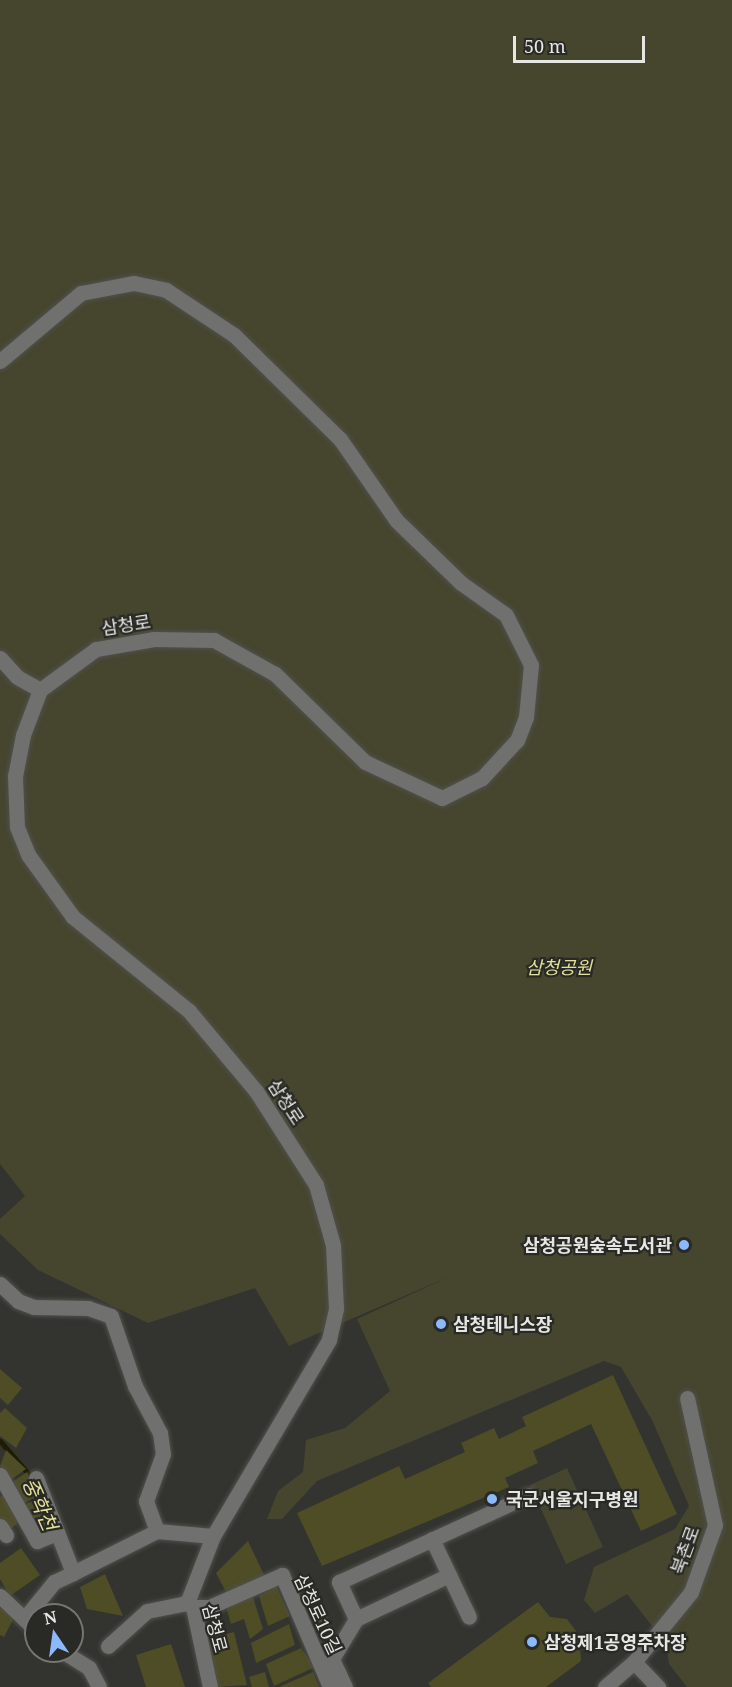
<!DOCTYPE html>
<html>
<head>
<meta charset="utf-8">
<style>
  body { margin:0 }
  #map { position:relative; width:732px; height:1687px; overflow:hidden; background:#33332f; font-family:"Noto Serif","Noto Sans KR",serif }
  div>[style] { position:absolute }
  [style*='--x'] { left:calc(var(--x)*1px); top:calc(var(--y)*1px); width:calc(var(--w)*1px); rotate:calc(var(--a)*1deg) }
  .green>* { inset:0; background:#46462f }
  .stream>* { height:5px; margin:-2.5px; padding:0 2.5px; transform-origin:2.5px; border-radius:2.5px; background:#1f1d01 }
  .building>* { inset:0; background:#4f4d25 }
  .roads { filter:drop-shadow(0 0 2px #50504c) drop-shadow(0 0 2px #50504c) }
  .minor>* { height:15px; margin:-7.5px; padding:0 7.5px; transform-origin:7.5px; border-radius:7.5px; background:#70706e }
  .dots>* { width:16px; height:16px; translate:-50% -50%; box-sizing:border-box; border:3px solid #292925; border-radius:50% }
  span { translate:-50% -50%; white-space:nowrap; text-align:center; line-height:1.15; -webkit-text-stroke:4.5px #292925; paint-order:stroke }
  .street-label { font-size:18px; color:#e6e6e3 }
  .park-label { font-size:18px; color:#e2e09a; font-style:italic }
  .poi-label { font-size:18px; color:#e6e6e3; font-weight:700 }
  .right { translate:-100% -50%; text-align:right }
  .left { translate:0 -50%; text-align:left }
  .water-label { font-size:20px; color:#e2e09a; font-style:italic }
  .north { position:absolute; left:24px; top:1603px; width:60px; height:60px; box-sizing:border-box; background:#292925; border:2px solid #757571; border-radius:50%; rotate:347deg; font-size:16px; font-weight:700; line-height:24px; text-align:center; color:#e6e6e3 }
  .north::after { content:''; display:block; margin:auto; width:21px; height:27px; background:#8abafc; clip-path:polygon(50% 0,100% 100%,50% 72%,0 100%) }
  .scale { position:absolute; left:513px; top:36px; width:132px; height:27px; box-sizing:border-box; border:3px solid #e6e6e3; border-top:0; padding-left:8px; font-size:18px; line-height:21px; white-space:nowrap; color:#e6e6e3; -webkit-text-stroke:4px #292925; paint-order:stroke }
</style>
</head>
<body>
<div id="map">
  <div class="green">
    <div style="clip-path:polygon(0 0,732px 0,732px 1687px,687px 1687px,669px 1664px,666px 1644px,627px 1594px,595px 1613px,584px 1600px,594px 1567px,675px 1529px,689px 1506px,653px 1422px,621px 1367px,604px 1361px,317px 1481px,282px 1519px,267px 1519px,278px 1491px,303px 1472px,306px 1440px,345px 1428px,390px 1391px,357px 1319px,453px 1275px,289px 1346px,255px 1288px,148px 1323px,38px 1270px,0 1234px,0 1219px,25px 1196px,0 1164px)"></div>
    <div style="clip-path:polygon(567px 1468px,603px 1547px,566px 1564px,530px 1485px)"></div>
  </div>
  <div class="stream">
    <div style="--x:0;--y:1441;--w:49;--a:49.1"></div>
  </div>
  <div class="building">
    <div style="clip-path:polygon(0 1369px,22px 1388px,8px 1405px,0 1398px)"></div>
    <div style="clip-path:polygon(613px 1375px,677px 1514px,641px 1531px,591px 1424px,533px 1451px,538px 1463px,505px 1478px,509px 1487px,322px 1566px,297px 1513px,399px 1466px,405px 1479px,465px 1452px,461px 1443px,494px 1428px,499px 1439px,526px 1426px,522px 1417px)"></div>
    <div style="clip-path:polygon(5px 1408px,27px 1428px,16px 1448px,0 1436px,0 1413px)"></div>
    <div style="clip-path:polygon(6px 1450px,26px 1469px,9px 1481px,0 1466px)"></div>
    <div style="clip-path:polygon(27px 1472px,37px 1497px,21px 1504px,11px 1483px)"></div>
    <div style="clip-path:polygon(8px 1492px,23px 1520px,7px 1531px,0 1522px,0 1497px)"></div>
    <div style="clip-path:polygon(37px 1499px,50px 1531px,38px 1537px,22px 1506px)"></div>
    <div style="clip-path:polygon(248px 1541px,266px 1579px,227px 1594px,216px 1573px)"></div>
    <div style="clip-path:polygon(21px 1548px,40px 1575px,10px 1596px,0 1579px,0 1563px)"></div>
    <div style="clip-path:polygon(105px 1574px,123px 1616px,87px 1609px,80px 1587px)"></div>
    <div style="clip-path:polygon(276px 1586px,290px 1616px,268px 1626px,259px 1596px)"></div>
    <div style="clip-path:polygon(253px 1597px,263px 1629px,250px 1639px,244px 1619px,231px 1624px,226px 1607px)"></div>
    <div style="clip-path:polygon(538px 1602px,550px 1617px,567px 1619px,579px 1635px,581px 1661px,546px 1687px,431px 1687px,428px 1683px)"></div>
    <div style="clip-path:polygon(323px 1604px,332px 1631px,321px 1635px,310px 1609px)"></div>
    <div style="clip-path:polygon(0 1608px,15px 1616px,4px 1637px,0 1635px)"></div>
    <div style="clip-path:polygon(289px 1624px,295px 1645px,256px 1663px,251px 1643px)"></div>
    <div style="clip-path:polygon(234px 1632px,247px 1685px,218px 1687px,206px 1639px)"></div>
    <div style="clip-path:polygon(171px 1644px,185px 1687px,146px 1687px,136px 1655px)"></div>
    <div style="clip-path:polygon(301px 1648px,315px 1667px,274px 1686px,266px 1664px)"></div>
    <div style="clip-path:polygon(265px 1672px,269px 1687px,252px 1687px,249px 1677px)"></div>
    <div style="clip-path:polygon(313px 1672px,319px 1687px,279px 1687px)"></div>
  </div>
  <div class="roads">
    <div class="minor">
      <div style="--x:0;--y:361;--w:106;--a:-40"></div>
      <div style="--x:81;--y:293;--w:54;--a:-10.7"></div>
      <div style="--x:134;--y:283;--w:33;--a:12"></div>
      <div style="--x:166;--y:290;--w:82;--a:33.5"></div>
      <div style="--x:234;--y:335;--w:148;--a:44.5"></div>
      <div style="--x:340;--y:439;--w:98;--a:55.3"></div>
      <div style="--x:396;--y:520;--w:91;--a:44.1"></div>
      <div style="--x:461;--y:583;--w:55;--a:35.4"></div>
      <div style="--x:506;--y:615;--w:56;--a:63.4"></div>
      <div style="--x:531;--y:665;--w:52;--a:95.5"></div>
      <div style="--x:526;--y:717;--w:25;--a:111"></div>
      <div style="--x:517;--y:740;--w:52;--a:132.6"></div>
      <div style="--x:482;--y:778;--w:45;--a:153.4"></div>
      <div style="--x:442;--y:798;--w:85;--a:-154.9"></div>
      <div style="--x:365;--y:762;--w:126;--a:-135.6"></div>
      <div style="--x:275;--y:674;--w:70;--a:-150.9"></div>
      <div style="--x:214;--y:640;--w:60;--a:-179"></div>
      <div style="--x:154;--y:639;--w:59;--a:170.2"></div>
      <div style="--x:96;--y:649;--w:69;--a:143.8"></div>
      <div style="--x:40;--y:690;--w:48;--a:110.7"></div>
      <div style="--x:23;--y:735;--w:42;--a:101"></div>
      <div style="--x:15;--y:776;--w:51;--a:87.8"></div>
      <div style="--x:17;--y:827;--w:31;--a:68"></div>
      <div style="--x:29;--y:856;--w:75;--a:54.2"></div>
      <div style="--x:73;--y:917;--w:149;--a:39"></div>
      <div style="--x:189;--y:1011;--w:104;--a:50.1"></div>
      <div style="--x:256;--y:1091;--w:112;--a:57.4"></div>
      <div style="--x:316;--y:1185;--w:62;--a:74.2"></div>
      <div style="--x:333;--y:1245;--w:64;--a:87.3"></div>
      <div style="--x:336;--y:1309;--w:32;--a:103"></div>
      <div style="--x:329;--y:1340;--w:228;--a:120.6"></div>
      <div style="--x:213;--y:1536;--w:72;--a:111.2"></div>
      <div style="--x:187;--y:1603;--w:7;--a:34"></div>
      <div style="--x:193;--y:1607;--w:82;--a:78"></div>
      <div style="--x:0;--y:658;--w:25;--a:48"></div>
      <div style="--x:17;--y:677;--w:26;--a:29"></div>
      <div style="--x:0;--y:1284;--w:25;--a:43"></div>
      <div style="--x:18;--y:1301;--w:17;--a:21"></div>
      <div style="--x:34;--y:1307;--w:54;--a:1.1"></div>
      <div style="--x:88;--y:1308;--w:24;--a:19"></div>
      <div style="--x:111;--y:1316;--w:74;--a:71.1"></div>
      <div style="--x:135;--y:1386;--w:53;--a:62"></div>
      <div style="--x:160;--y:1433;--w:21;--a:82"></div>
      <div style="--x:163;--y:1454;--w:50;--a:109.9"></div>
      <div style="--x:146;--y:1501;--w:32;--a:70"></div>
      <div style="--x:0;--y:1475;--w:76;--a:60.7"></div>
      <div style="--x:37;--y:1541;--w:22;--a:-22"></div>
      <div style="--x:36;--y:1478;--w:102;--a:68.7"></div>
      <div style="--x:73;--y:1573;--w:94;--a:-26.6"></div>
      <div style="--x:157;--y:1531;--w:56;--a:5.1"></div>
      <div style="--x:0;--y:1526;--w:11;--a:56"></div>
      <div style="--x:432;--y:1539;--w:86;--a:64.6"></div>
      <div style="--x:0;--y:1596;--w:50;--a:43.4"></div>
      <div style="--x:193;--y:1607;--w:16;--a:0"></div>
      <div style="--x:209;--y:1607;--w:80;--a:-23.7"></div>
      <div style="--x:282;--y:1575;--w:122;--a:66.8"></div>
      <div style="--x:24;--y:1619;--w:48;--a:-51"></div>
      <div style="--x:54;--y:1582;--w:21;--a:-25"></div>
      <div style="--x:356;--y:1619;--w:41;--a:-114.7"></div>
      <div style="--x:339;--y:1582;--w:209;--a:-24.6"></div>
      <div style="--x:108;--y:1646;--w:52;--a:-41.9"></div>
      <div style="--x:147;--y:1611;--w:41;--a:-11.3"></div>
      <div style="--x:62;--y:1651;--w:32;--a:32"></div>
      <div style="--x:89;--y:1668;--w:21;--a:62"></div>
      <div style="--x:634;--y:1662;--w:35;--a:46"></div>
      <div style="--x:345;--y:1687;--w:31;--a:-115"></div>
      <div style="--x:332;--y:1659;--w:47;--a:-59"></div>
      <div style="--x:356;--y:1619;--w:103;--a:-25.3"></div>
      <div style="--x:605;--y:1687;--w:38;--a:-41"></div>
      <div style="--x:634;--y:1662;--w:90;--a:-50.8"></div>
      <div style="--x:691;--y:1592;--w:71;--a:-70.3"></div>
      <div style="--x:715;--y:1525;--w:130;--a:-102.4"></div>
    </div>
  </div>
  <div class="dots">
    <div style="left:684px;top:1245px;background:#8abafc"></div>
    <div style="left:441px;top:1324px;background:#8abafc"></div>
    <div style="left:492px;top:1499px;background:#8abafc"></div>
    <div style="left:532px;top:1642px;background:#8abafc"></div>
  </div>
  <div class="street-label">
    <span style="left:126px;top:625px;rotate:-9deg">삼청로</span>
    <span style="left:286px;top:1102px;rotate:57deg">삼청로</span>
    <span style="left:685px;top:1550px;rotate:-70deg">북촌로</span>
    <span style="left:318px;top:1614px;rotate:65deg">삼청로10길</span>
    <span style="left:215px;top:1628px;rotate:75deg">삼청로</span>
  </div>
  <div class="park-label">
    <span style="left:559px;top:967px">삼청공원</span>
  </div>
  <div class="poi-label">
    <span class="right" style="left:672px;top:1245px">삼청공원숲속도서관</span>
    <span class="left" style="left:453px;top:1324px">삼청테니스장</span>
    <span class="left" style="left:506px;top:1499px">국군서울지구병원</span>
    <span class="left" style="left:544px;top:1642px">삼청제1공영주차장</span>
  </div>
  <div class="water-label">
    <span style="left:40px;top:1504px;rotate:66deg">중학천</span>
  </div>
  <div class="north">N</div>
  <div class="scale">50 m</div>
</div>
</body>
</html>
